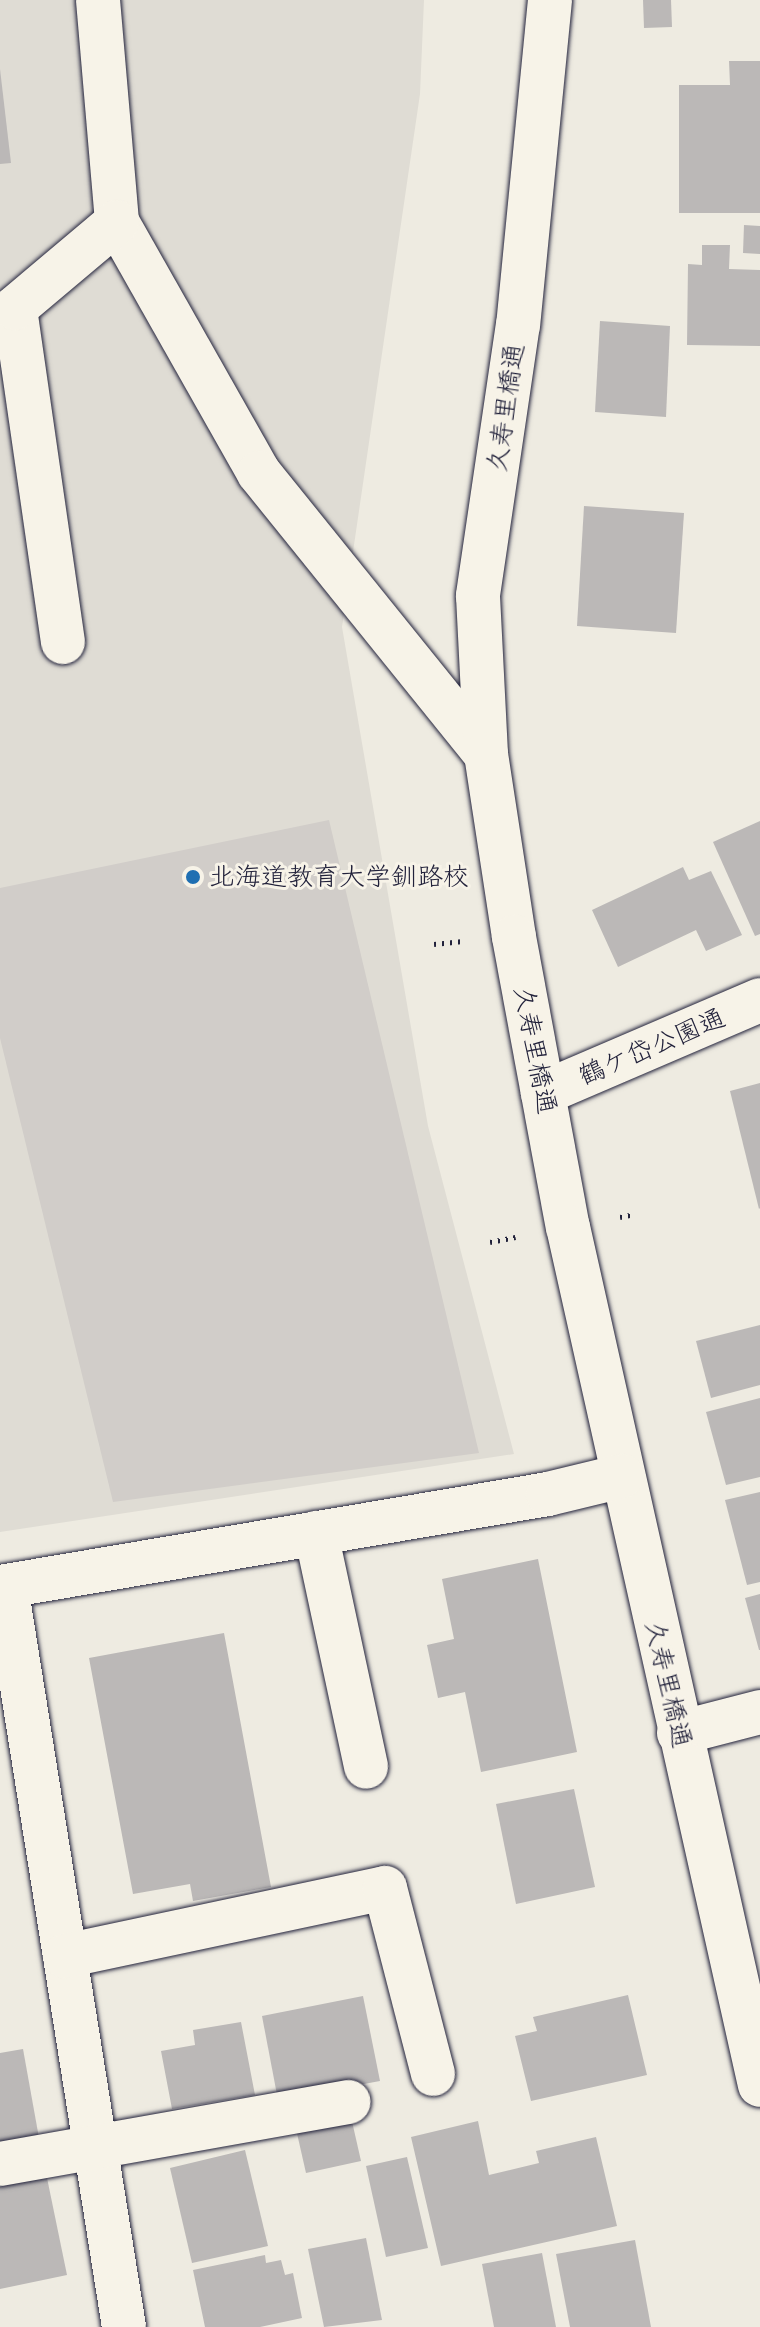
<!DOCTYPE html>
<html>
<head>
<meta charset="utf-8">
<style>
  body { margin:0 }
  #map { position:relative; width:760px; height:2327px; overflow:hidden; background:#eeebe1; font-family:Sriracha,"Klee One",sans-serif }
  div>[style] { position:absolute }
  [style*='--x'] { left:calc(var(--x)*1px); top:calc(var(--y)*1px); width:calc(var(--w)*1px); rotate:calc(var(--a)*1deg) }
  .built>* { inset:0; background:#dfdcd4 }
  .green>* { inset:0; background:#d1cdc9 }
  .building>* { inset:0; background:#bbb8b7 }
  .path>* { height:5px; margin-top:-2.5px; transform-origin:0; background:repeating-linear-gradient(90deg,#22223b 0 2px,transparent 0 8px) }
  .roads { filter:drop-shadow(0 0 2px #22223b) drop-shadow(0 0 2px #22223b) }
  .minor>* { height:44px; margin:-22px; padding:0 22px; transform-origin:22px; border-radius:22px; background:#f7f3e8 }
  .dots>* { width:22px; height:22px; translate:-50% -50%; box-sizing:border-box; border:4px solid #f7f3e8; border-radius:50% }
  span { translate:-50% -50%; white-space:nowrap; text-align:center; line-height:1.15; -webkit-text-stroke:6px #f7f3e8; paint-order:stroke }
  .street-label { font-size:26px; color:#22223b }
  .poi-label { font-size:26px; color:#22223b }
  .left { translate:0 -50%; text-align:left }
</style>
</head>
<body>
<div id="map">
  <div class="built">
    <div style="clip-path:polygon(0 0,424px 0,420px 94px,342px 627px,428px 1126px,514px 1454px,0 1532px)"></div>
  </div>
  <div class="green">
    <div style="clip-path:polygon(329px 820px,479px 1453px,113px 1502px,0 1038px,0 888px)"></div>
  </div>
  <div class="building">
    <div style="clip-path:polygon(643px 0,671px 0,672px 27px,644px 28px)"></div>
    <div style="clip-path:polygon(729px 61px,760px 61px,760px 213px,679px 213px,679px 85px,730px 85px)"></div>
    <div style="clip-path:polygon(0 69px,11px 163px,0 164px)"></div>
    <div style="clip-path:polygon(744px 225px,760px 226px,760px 254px,743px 253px)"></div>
    <div style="clip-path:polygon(702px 245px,730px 245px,729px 269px,760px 270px,760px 346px,687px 345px,688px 264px,702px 265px)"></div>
    <div style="clip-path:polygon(600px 321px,670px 326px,666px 417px,595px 412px)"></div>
    <div style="clip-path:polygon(584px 506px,684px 513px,676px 633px,577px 626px)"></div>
    <div style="clip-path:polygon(760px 821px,760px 934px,755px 936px,713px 842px)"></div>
    <div style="clip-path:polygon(683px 867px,689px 880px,711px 871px,742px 935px,706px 951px,696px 930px,618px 967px,592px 910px)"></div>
    <div style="clip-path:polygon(760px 1083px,760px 1208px,759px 1209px,730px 1091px)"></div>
    <div style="clip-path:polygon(760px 1325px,760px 1385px,711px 1398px,696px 1341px)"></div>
    <div style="clip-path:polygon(760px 1398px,760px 1477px,726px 1485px,706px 1412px)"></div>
    <div style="clip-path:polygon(760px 1492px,760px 1582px,747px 1585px,725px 1500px)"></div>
    <div style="clip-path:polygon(538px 1559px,577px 1752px,481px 1772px,465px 1692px,438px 1698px,427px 1645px,454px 1639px,442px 1579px)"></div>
    <div style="clip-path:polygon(760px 1594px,760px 1650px,759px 1650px,745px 1598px)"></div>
    <div style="clip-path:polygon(224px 1633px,271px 1887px,193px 1901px,190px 1884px,133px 1894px,89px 1658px)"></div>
    <div style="clip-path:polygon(574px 1789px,595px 1887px,516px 1904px,496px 1804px)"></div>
    <div style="clip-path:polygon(628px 1995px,647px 2075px,531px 2101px,515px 2036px,537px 2031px,533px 2017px)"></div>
    <div style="clip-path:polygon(363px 1996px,380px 2081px,278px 2100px,262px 2016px)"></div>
    <div style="clip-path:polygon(241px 2022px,255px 2095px,172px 2109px,161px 2051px,195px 2045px,193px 2030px)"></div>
    <div style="clip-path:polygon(23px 2049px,39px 2138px,0 2145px,0 2053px)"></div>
    <div style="clip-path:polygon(351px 2117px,361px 2161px,306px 2173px,296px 2129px)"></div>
    <div style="clip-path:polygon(478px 2121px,489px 2175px,539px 2163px,536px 2151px,596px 2137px,617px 2226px,441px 2266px,411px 2137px)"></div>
    <div style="clip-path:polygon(245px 2150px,268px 2246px,192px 2263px,170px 2168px)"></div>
    <div style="clip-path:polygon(407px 2157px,428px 2248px,386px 2257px,366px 2166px)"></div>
    <div style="clip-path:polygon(46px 2173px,67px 2275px,0 2289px,0 2183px)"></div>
    <div style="clip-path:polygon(366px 2238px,382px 2320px,324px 2327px,308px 2249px)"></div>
    <div style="clip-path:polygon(635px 2240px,651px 2327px,570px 2327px,556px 2254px)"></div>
    <div style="clip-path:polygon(542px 2253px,556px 2327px,494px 2327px,482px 2264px)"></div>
    <div style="clip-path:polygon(265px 2255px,266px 2263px,281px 2260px,285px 2275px,293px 2273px,302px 2318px,260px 2327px,205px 2327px,193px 2270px)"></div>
  </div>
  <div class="path">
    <div style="--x:434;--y:944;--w:27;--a:-6"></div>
    <div style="--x:620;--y:1217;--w:15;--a:-11"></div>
    <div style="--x:490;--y:1242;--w:26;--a:-11"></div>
  </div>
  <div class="roads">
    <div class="minor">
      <div style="--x:98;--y:0;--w:223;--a:85.1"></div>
      <div style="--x:117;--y:222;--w:288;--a:60.5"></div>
      <div style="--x:259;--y:473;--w:361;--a:51.1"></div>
      <div style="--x:550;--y:0;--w:326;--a:95.6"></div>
      <div style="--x:518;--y:324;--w:275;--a:98.4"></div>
      <div style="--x:478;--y:596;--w:158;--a:87.1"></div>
      <div style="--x:486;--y:754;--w:185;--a:81.3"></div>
      <div style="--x:514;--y:937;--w:295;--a:79.5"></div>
      <div style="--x:568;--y:1227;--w:879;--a:77.39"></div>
      <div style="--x:63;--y:642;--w:337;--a:-98.2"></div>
      <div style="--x:15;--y:308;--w:133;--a:-40.1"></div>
      <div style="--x:543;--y:1093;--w:236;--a:-23.2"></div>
      <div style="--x:316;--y:1533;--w:239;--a:77.9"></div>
      <div style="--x:6;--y:1586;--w:750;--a:80.95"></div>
      <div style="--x:0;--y:1587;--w:556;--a:-9.63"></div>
      <div style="--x:548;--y:1494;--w:76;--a:-13.7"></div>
      <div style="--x:679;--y:1733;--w:84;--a:-14.5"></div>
      <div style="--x:65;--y:1956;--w:327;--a:-12"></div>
      <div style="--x:385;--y:1888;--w:192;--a:75.5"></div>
      <div style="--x:0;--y:2164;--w:354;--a:-10.1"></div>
    </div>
  </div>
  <div class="dots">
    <div style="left:193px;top:877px;background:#1f6fb2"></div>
  </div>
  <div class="street-label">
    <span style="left:506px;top:408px;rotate:-82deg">久寿里橋通</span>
    <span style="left:652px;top:1047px;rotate:-23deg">鶴ケ岱公園通</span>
    <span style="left:535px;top:1050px;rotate:79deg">久寿里橋通</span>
    <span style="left:668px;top:1684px;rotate:77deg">久寿里橋通</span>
  </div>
  <div class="poi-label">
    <span class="left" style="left:209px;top:877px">北海道教育大学釧路校</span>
  </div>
</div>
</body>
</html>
